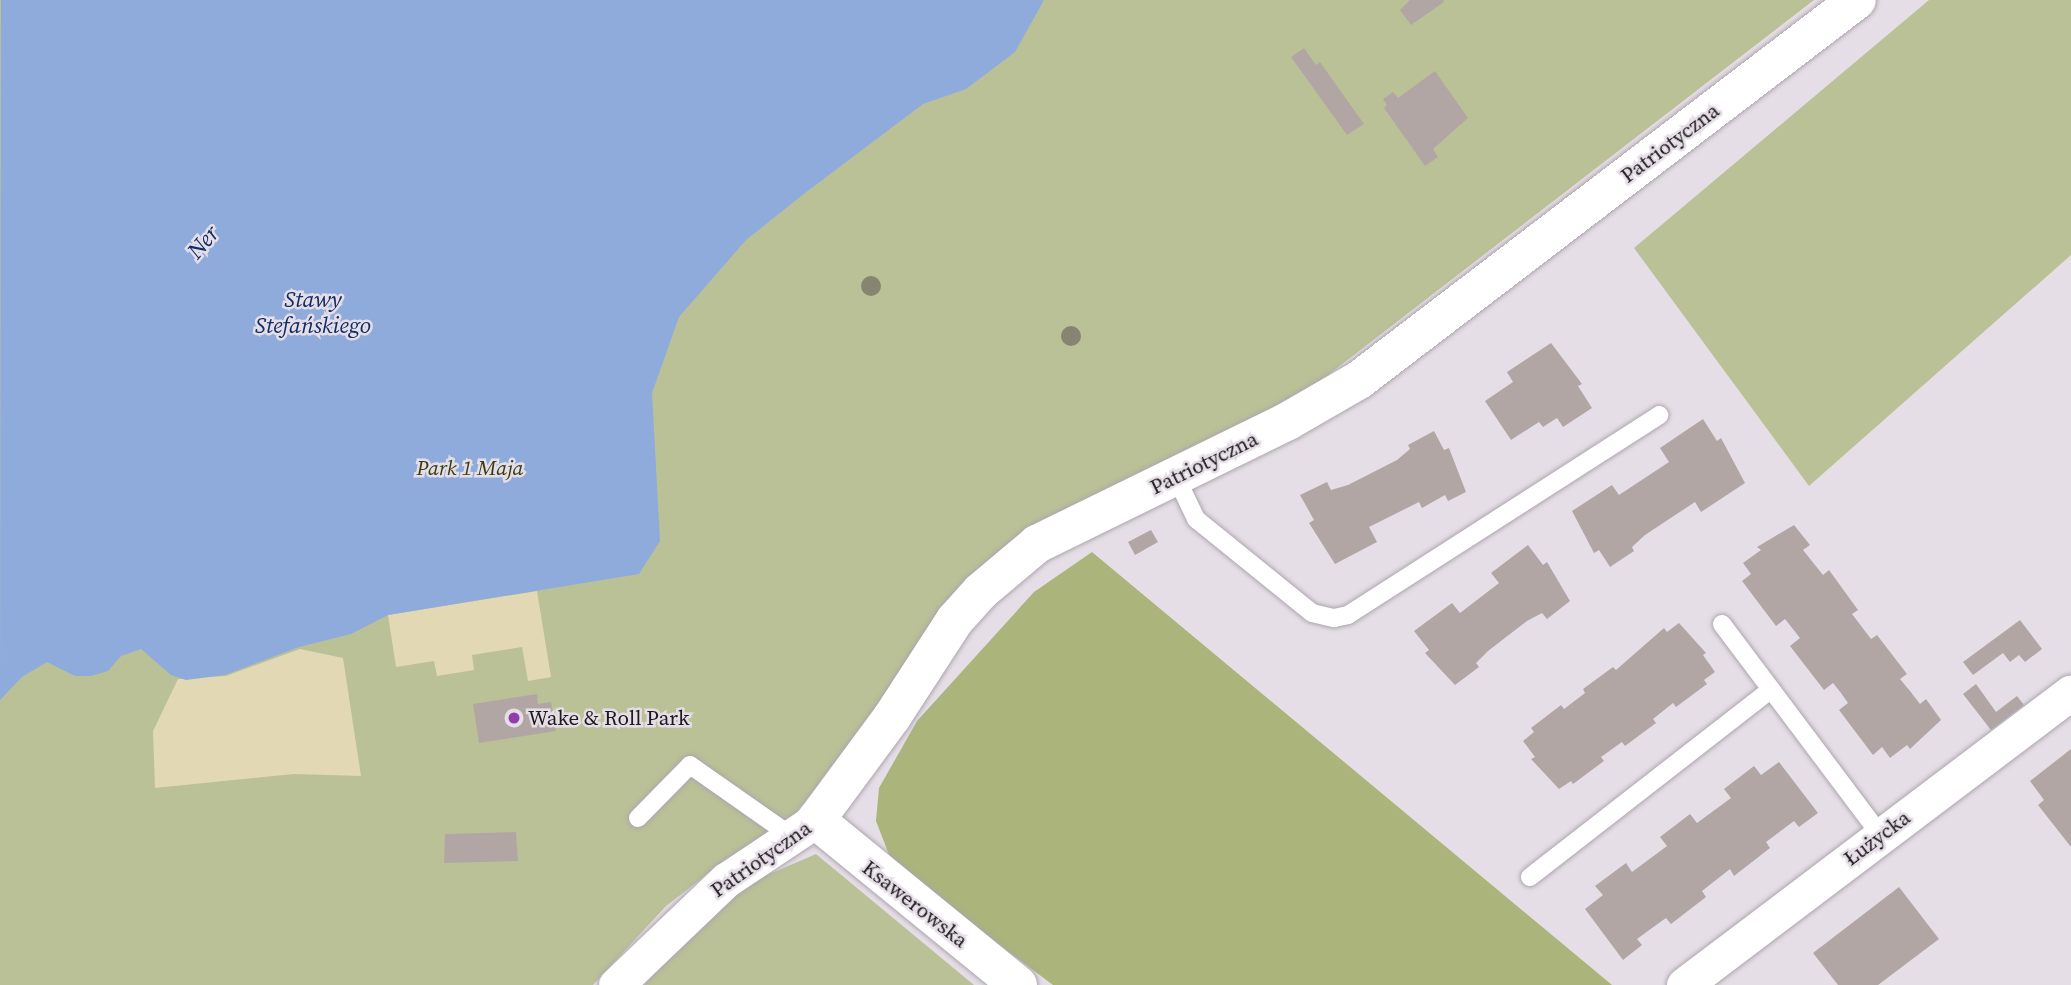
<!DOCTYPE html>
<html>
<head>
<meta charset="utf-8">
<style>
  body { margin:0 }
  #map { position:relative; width:2071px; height:985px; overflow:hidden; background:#e6dee7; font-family:"Source Serif 4",serif }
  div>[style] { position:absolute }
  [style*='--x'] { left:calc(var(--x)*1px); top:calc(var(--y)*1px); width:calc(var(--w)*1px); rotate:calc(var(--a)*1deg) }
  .green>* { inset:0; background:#bac197 }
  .forest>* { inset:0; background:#aab47b }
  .sand>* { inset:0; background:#e2d8b3 }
  .water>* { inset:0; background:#8fabdc }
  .building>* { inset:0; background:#b2a6a4 }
  .roads { filter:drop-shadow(0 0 2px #ada5ad) drop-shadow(0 0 2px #ada5ad) }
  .lane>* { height:18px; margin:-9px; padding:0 9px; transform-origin:9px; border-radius:9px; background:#fff }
  .street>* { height:35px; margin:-17.5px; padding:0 17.5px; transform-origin:17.5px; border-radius:17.5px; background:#fff }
  .secondary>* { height:38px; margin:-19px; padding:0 19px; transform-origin:19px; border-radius:19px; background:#fff }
  .trees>* { width:20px; height:20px; margin:-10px; border-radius:50%; background:#868571 }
  .dots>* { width:19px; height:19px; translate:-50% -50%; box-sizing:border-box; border:4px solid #e6dee7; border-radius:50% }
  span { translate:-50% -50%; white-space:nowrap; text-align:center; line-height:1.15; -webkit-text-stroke:5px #e6dee7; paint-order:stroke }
  .street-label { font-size:21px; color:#1d1a1d }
  .park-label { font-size:21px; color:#373d10; font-style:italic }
  .poi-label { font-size:21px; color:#1d1a1d }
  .left { translate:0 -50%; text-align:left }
  .water-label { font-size:23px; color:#0e2e68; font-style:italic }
</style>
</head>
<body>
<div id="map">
  <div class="green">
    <div style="clip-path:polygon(0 0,1814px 0,1302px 395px,1040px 521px,787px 823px,724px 861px,666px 906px,593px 985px,0 985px)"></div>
    <div style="clip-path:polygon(1929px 0,2071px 0,2071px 255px,1809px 486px,1634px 248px)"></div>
    <div style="clip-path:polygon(816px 854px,974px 985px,644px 985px,732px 890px)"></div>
  </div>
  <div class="forest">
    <div style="clip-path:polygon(1092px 552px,1612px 985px,1053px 985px,893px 865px,876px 821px,879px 788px,917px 721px,1034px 592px)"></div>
  </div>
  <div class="sand">
    <div style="clip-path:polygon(537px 591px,551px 677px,528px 681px,522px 647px,472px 655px,474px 670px,437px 676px,434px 661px,396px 667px,388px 615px)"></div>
    <div style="clip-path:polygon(300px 649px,343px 658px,361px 776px,294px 774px,155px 788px,153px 731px,178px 679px,226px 676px)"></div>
  </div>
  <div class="water">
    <div style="clip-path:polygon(1px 0,1044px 0,1015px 52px,966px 89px,923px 104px,805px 193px,746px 240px,679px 317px,652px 393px,660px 541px,639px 574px,388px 615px,351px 634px,299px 647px,225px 675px,186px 680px,171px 675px,141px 649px,121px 656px,108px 671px,91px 676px,75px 676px,47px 662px,22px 677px,0 700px)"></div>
  </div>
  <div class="building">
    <div style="clip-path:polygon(1410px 0,1443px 0,1444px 2px,1411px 25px,1400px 10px)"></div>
    <div style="clip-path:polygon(1304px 48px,1316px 65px,1320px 62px,1364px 124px,1347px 135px,1291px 57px)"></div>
    <div style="clip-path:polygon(1435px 71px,1468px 118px,1433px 149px,1438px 157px,1425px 166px,1384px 108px,1387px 105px,1383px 99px,1393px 92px,1398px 98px)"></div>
    <div style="clip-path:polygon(1551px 343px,1582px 384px,1578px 386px,1592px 408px,1563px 427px,1557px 418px,1543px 427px,1539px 422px,1511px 440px,1485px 401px,1513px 382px,1507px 372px)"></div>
    <div style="clip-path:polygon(1703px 419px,1717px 441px,1721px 438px,1745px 483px,1701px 512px,1695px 502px,1645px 535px,1632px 547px,1634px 551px,1610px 567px,1599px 550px,1594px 553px,1572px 511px,1612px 485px,1619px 495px,1669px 462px,1660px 448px)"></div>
    <div style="clip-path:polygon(1434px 431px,1444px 450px,1449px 448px,1466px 492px,1448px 501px,1445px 495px,1422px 508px,1419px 502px,1369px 527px,1377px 542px,1335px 564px,1309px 523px,1314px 520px,1300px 495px,1327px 482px,1331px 490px,1348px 485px,1397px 460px,1410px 449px,1408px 445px)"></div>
    <div style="clip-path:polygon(1794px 525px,1810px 545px,1803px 550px,1823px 575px,1829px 570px,1858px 610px,1852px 614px,1871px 639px,1877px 635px,1907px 674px,1900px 679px,1910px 691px,1920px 704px,1926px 699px,1941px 720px,1910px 749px,1907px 745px,1890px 758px,1882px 747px,1873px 755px,1839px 710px,1848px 703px,1841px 693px,1833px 683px,1824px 690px,1790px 646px,1800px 638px,1785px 619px,1776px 626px,1742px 581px,1751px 574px,1743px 563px,1761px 550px,1757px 547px)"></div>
    <div style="clip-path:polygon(1151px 530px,1158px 542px,1135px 555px,1128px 542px)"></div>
    <div style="clip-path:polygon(1528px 545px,1543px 565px,1547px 562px,1570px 601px,1547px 619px,1542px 613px,1527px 621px,1488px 651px,1476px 663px,1479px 667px,1455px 685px,1425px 653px,1429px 650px,1414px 631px,1452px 603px,1460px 613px,1499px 583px,1491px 573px)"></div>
    <div style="clip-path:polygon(2020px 620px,2042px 649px,2025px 662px,2019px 655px,2010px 662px,2003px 653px,1973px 675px,1963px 662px)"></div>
    <div style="clip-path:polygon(1679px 623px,1706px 653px,1703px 655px,1715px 672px,1704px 680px,1707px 684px,1676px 707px,1673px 703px,1653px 719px,1656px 723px,1625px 746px,1622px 742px,1601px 757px,1604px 761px,1573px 784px,1571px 781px,1559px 789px,1531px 759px,1535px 757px,1523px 741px,1534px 732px,1531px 728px,1561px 705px,1564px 709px,1585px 693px,1583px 689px,1613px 667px,1616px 670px,1664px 628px,1667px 632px)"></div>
    <div style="clip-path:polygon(1976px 684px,1996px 712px,2017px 696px,2024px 705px,1991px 730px,1963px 694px)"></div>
    <div style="clip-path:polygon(537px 694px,538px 704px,551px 702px,556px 731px,479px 743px,473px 704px)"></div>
    <div style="clip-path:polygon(2071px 749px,2071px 847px,2038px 805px,2044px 800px,2030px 781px)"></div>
    <div style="clip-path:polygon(1779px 762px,1818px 813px,1799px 827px,1794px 821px,1766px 842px,1770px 848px,1734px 876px,1730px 869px,1702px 891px,1706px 897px,1671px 924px,1666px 918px,1652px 928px,1637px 939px,1642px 945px,1623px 960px,1585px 909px,1603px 895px,1595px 886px,1626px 863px,1632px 872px,1667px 846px,1660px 837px,1690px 814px,1697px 823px,1731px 798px,1724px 789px,1754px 766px,1761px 775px)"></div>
    <div style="clip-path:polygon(516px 832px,518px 861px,444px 863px,445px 834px)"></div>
    <div style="clip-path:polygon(1899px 887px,1939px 939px,1878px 985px,1838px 985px,1813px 953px)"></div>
  </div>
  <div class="roads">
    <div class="lane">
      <div style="--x:1176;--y:477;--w:47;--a:64.5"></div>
      <div style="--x:1196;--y:519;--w:149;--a:39"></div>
      <div style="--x:1312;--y:613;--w:23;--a:13"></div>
      <div style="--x:1334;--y:618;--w:14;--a:-12"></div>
      <div style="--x:1348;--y:615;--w:370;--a:-32.7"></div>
      <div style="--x:1722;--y:624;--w:265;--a:53.1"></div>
      <div style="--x:638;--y:818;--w:74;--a:-45.5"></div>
      <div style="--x:690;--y:765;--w:126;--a:35"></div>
      <div style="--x:1530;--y:877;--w:304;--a:-37.9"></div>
    </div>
    <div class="street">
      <div style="--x:616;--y:985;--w:152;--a:-43.7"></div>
      <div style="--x:726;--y:880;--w:108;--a:-33.7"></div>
      <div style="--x:1684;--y:985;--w:485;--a:-37.1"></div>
    </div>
    <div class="secondary">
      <div style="--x:1018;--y:985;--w:261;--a:-140.8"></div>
      <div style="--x:816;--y:820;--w:128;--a:-53.6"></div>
      <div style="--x:892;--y:717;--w:116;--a:-57"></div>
      <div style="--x:955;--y:620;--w:38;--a:-48"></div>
      <div style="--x:980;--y:592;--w:75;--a:-40.1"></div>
      <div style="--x:1037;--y:544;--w:280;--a:-26.1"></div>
      <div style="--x:1288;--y:421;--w:82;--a:-30"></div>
      <div style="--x:1359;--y:380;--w:626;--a:-37.35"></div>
    </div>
  </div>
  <div class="trees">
    <div style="left:871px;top:286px"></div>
    <div style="left:1071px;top:336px"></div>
  </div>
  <div class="dots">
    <div style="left:514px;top:718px;background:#913dab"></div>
  </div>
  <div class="street-label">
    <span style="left:1670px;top:143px;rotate:-37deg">Patriotyczna</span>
    <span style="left:1204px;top:463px;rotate:-26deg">Patriotyczna</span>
    <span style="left:1877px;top:838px;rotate:-37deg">Łużycka</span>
    <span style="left:761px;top:859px;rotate:-35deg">Patriotyczna</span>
    <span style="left:915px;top:904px;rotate:38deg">Ksawerowska</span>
  </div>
  <div class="park-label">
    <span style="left:470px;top:468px">Park 1 Maja</span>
  </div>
  <div class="poi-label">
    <span class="left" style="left:528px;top:718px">Wake &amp; Roll Park</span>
  </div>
  <div class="water-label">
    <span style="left:203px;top:242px;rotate:-50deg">Ner</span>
    <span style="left:313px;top:312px">Stawy<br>Stefańskiego</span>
  </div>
</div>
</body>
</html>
